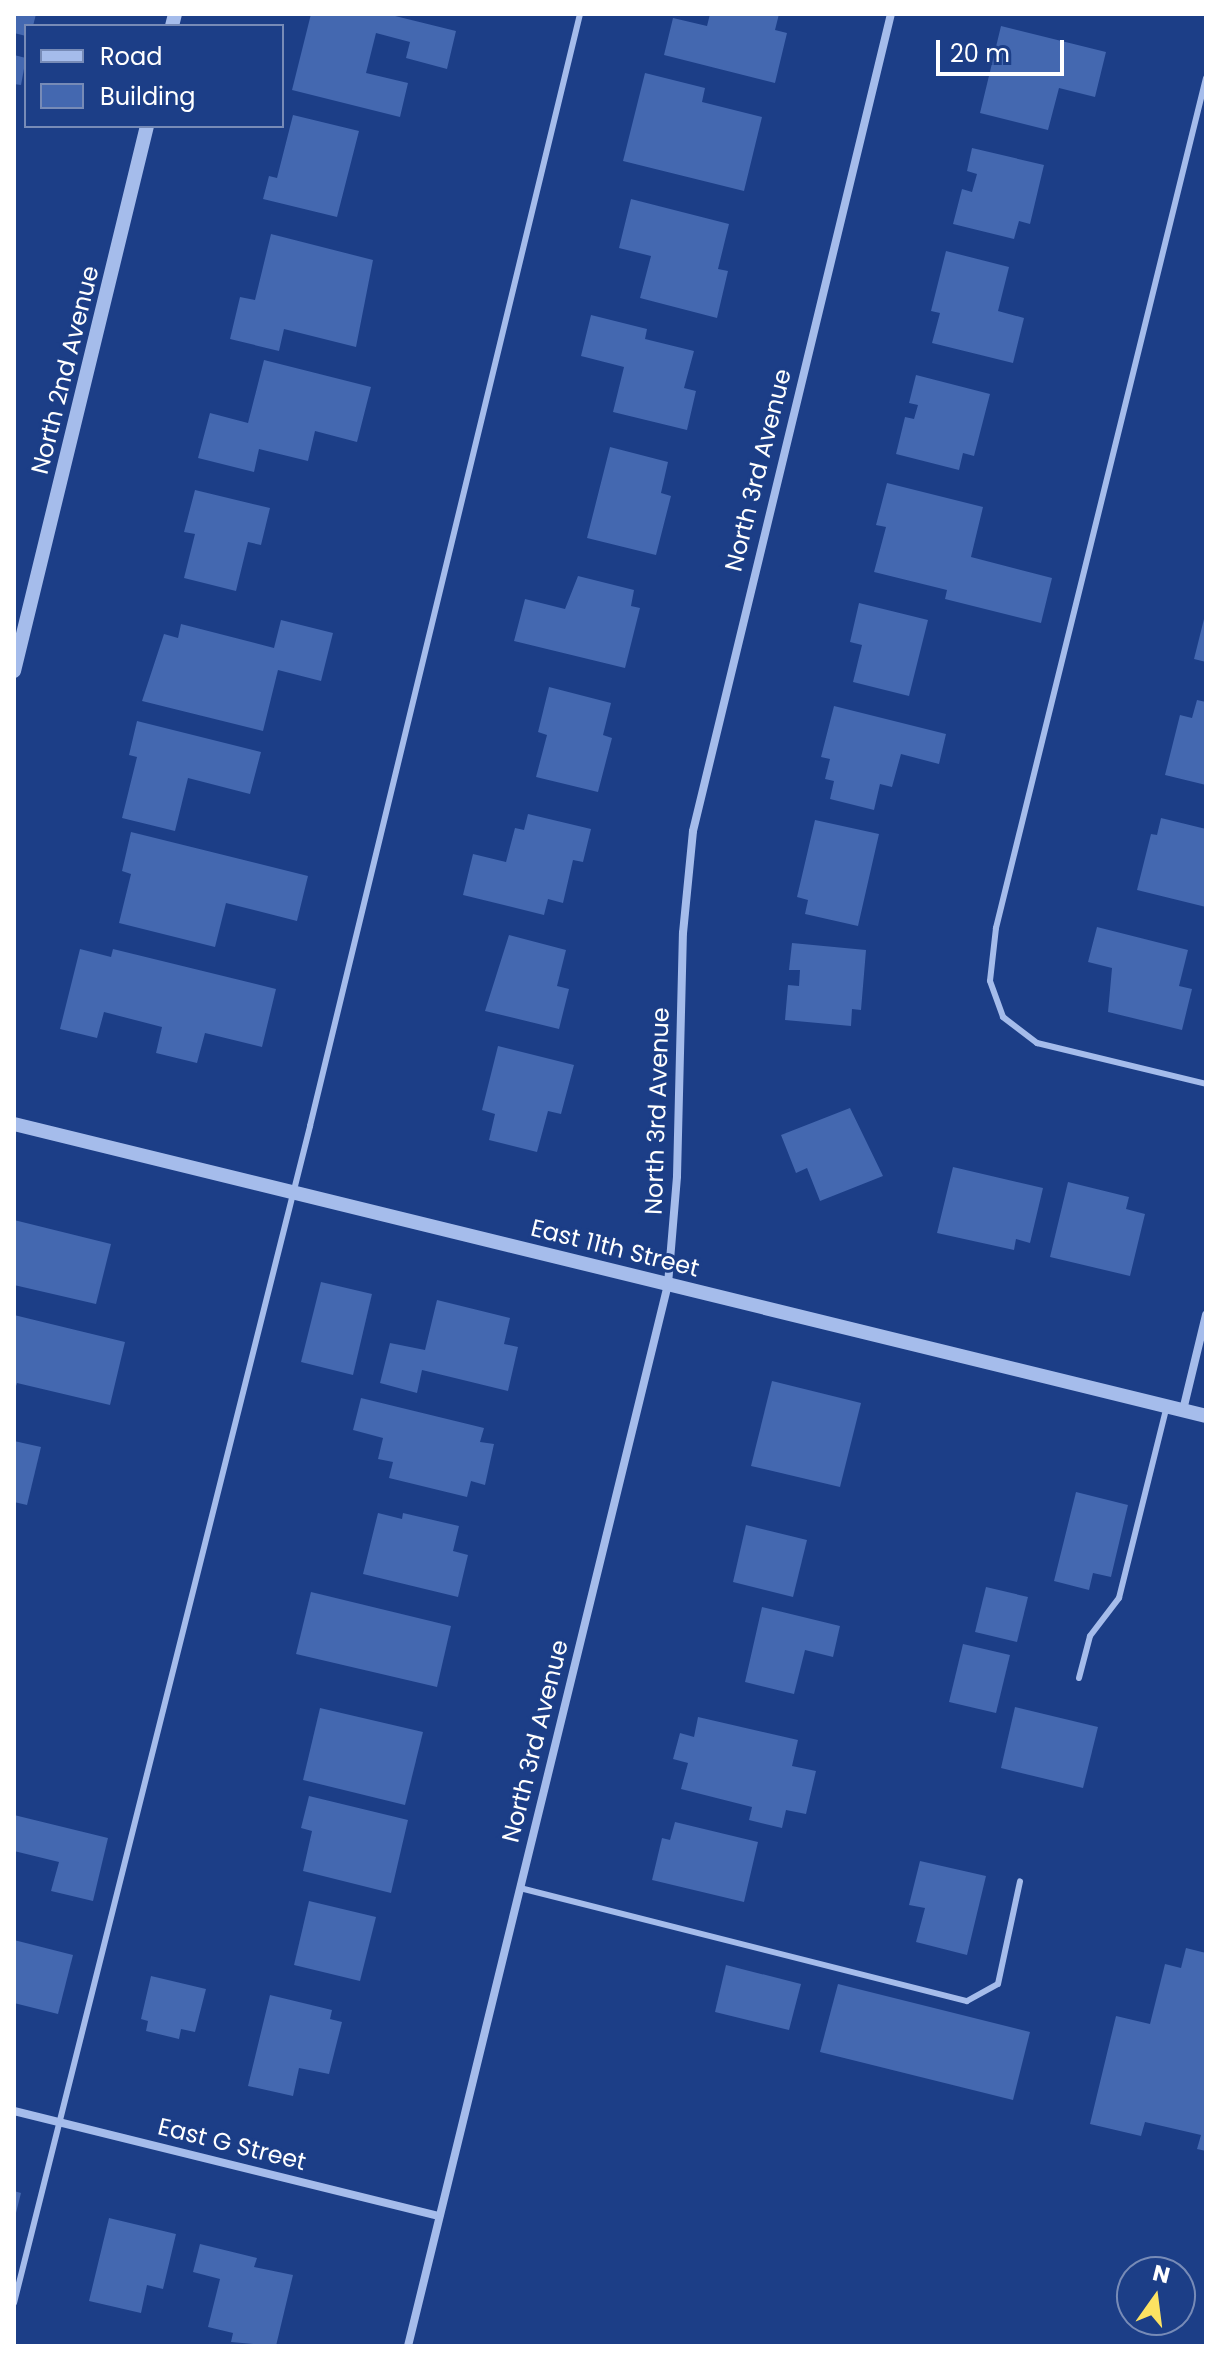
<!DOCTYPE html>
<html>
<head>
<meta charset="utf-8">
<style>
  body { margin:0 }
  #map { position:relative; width:1220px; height:2360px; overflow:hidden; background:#1c3e87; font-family:Poppins,sans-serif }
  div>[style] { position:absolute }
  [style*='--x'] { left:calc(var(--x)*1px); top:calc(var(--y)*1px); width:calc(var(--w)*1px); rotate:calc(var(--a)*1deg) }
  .building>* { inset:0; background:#4468b0 }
  .service>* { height:6px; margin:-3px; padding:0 3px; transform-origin:3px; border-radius:3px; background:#a5bceb }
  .minor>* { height:8px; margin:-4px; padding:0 4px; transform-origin:4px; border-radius:4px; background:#a5bceb }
  .tertiary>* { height:14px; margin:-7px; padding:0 7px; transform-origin:7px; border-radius:7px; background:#a5bceb }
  span { translate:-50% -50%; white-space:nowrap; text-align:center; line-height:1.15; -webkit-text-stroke:6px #1c3e87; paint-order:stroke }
  .street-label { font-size:24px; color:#fff }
  .frame { position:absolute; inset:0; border:16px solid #fff; pointer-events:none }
  .legend { position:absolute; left:24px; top:24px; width:260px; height:104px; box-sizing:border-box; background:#1c3e87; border:2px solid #778bb7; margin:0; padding:10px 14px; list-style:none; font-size:24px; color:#fff }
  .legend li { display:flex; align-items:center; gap:16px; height:40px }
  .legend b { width:40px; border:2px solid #778bb7 }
  .north { position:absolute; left:1116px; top:2256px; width:80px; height:80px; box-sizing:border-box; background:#1c3e87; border:2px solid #778bb7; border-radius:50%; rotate:14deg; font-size:22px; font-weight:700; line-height:32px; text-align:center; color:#fff }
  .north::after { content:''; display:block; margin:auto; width:28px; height:36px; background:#fce262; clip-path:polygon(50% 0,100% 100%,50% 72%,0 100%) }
  .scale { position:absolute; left:936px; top:40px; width:128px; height:36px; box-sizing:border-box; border:4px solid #fff; border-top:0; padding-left:10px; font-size:24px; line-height:28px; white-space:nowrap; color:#fff; -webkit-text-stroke:6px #1c3e87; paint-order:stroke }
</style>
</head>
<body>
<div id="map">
  <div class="building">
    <div style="clip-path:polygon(14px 14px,36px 14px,33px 26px,26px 26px,26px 36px,14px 33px)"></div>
    <div style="clip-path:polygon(311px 14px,387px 14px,456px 31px,447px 69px,406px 58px,410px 42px,376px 33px,366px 73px,408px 83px,400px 117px,292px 90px)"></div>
    <div style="clip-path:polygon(710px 14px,779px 14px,775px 30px,787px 33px,775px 83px,664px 55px,673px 18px,707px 26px)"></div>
    <div style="clip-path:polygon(1001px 26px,1106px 52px,1095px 97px,1059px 88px,1048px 130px,980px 113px)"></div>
    <div style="clip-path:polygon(14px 55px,26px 58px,21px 85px,14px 84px)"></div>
    <div style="clip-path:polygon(645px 73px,705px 88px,702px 102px,762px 117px,744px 191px,623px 161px)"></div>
    <div style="clip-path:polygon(293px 115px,359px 131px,337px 217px,263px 199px,269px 176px,277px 178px)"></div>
    <div style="clip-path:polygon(972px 148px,1044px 165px,1030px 224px,1019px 221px,1014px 239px,953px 224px,962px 189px,972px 192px,977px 174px,967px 171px)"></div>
    <div style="clip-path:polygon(631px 199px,729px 224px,718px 269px,728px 271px,717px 318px,640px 298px,651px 256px,619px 248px)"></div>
    <div style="clip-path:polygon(271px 234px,373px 260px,356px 347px,284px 329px,279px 351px,230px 339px,240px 297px,255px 300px)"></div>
    <div style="clip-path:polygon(946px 251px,1009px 267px,998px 311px,1024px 318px,1013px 363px,932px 343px,940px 313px,931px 311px)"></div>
    <div style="clip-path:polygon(591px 315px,647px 329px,645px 339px,694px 351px,684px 388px,696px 391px,687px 430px,613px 412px,624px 367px,581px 356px)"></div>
    <div style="clip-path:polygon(264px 360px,371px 387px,357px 442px,315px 431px,308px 461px,259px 449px,254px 472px,198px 458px,210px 413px,248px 423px)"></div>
    <div style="clip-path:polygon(916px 375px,990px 394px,974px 456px,963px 453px,959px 470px,896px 454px,905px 417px,914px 419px,918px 405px,909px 403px)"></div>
    <div style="clip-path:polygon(610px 447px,668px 462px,661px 493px,671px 496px,656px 555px,587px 538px)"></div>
    <div style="clip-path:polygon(887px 483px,983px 507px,971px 557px,1052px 578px,1041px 623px,945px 599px,947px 590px,874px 572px,886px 527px,876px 525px)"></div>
    <div style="clip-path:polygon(195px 490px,270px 508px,261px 545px,248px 542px,236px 591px,184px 578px,195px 534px,184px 532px)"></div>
    <div style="clip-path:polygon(578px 576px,634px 590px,631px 606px,640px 608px,625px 668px,514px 641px,525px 599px,565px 609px)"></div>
    <div style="clip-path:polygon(859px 603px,928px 620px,909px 696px,853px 682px,862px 645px,850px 642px)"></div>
    <div style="clip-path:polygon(1205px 615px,1206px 616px,1206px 662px,1194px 659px)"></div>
    <div style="clip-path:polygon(281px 620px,333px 633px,321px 681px,278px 670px,263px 731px,142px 701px,164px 634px,178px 638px,181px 624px,274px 648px)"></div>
    <div style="clip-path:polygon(549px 687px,611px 703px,603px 735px,612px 738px,598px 792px,536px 777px,547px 735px,538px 732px)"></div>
    <div style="clip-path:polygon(1197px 700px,1206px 702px,1206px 785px,1165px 775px,1180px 715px,1192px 718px)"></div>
    <div style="clip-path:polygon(834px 706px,946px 734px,939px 764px,901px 754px,892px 787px,880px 784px,874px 810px,830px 799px,834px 781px,825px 779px,830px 759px,821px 757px)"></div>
    <div style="clip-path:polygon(137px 721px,261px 752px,250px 794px,188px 778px,175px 831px,122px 818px,137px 757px,129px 755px)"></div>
    <div style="clip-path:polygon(528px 814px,591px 829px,583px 862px,573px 860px,563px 903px,548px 899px,544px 915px,463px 895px,473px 854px,506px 862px,515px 828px,524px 830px)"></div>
    <div style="clip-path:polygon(1161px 818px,1206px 829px,1206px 907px,1137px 890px,1151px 834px,1157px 835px)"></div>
    <div style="clip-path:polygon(815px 820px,879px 834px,858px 926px,805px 914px,808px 900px,797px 897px)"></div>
    <div style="clip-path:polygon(131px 832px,308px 876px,297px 921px,226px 903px,215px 947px,119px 923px,131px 874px,122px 871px)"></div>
    <div style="clip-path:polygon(1097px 927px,1188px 950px,1179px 986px,1192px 989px,1182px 1030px,1108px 1012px,1112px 968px,1088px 962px)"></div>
    <div style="clip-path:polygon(509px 935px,566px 950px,557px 986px,569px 989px,559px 1029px,485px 1011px)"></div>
    <div style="clip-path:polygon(792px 943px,866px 950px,861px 1010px,852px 1009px,851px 1026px,785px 1020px,788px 985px,799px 986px,800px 970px,789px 970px)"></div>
    <div style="clip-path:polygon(80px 949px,111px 957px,113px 949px,276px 989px,262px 1047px,205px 1033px,197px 1063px,156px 1053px,162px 1027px,104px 1012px,97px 1038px,60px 1029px)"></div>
    <div style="clip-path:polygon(498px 1046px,574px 1065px,561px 1114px,548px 1111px,537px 1152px,489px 1140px,495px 1114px,482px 1110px)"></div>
    <div style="clip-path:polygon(850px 1108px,883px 1176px,820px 1201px,807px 1168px,796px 1173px,781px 1135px)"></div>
    <div style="clip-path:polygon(953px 1167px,1043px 1188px,1030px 1243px,1016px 1239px,1014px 1250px,937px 1233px)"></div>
    <div style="clip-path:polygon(1068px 1182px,1129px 1197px,1126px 1209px,1145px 1214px,1130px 1276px,1050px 1257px)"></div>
    <div style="clip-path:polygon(14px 1220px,111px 1244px,96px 1304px,14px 1285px)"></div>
    <div style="clip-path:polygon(321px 1282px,372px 1294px,353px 1375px,301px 1362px)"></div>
    <div style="clip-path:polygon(437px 1300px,510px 1318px,504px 1344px,518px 1347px,508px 1391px,422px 1370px,417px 1393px,380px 1383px,390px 1343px,425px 1350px)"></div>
    <div style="clip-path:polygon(14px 1315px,125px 1342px,110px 1405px,17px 1383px,14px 1392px)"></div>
    <div style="clip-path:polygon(772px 1381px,861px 1403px,840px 1487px,751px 1466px)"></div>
    <div style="clip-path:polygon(361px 1398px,484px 1428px,480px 1442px,494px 1444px,485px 1485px,471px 1481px,467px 1497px,389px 1478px,393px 1462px,378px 1459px,383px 1438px,353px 1430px)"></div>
    <div style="clip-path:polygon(14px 1441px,41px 1447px,27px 1505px,14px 1502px)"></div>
    <div style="clip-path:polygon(1076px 1492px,1128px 1505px,1111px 1577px,1093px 1573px,1089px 1590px,1054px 1581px)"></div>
    <div style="clip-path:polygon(378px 1513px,402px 1519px,403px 1513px,459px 1526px,453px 1551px,468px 1555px,458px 1597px,363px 1574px)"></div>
    <div style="clip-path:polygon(746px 1525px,807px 1540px,793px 1597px,733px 1582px)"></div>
    <div style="clip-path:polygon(986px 1587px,1028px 1597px,1017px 1642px,975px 1632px)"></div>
    <div style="clip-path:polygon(311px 1592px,451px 1626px,437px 1687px,296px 1654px)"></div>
    <div style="clip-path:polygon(762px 1607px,840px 1626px,833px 1657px,805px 1650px,794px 1694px,745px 1682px)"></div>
    <div style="clip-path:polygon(963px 1644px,1010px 1655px,996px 1713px,949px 1702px)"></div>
    <div style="clip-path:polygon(1015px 1707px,1098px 1727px,1083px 1788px,1001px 1768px)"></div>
    <div style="clip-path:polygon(320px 1708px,423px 1732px,405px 1805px,303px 1780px)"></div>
    <div style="clip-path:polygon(698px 1717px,798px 1740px,792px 1766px,816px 1771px,806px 1814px,786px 1810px,782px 1828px,749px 1820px,752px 1807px,681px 1789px,688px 1763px,673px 1759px,680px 1733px,694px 1737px)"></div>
    <div style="clip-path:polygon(309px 1796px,408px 1820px,391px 1893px,303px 1871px,312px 1831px,301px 1828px)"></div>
    <div style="clip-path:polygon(14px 1815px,108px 1838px,93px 1901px,51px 1891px,59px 1862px,14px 1851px)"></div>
    <div style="clip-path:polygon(675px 1822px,758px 1842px,744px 1902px,652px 1880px,662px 1838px,670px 1840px)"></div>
    <div style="clip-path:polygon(920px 1861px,986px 1876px,967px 1955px,916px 1942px,925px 1908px,909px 1905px)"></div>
    <div style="clip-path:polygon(309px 1901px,376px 1917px,360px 1981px,294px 1965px)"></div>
    <div style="clip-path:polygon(14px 1940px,73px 1955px,58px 2014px,14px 2003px)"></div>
    <div style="clip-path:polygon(1186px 1948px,1206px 1953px,1206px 2151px,1197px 2149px,1201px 2135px,1145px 2122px,1141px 2136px,1090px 2124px,1116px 2016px,1150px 2024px,1165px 1964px,1181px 1968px)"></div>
    <div style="clip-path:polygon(726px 1965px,801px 1984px,789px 2030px,715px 2012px)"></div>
    <div style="clip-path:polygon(151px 1976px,206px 1989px,195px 2032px,181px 2029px,179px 2039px,146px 2031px,148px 2021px,141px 2019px)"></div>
    <div style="clip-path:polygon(838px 1984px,1030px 2032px,1013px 2100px,820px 2052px)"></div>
    <div style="clip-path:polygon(270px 1995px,332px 2010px,330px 2019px,342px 2022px,329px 2074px,299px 2068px,293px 2096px,248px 2086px)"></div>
    <div style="clip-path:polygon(14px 2191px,21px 2193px,15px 2217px,14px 2216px)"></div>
    <div style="clip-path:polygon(109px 2218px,176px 2234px,163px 2289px,147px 2285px,141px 2313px,89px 2301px)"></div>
    <div style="clip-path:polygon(200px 2244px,257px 2258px,254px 2267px,293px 2275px,276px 2346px,231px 2342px,233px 2333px,208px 2327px,220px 2279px,193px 2272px)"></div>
  </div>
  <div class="service">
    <div style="--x:1206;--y:78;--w:876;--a:103.88"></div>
    <div style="--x:996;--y:928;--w:53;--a:96.5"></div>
    <div style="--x:990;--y:981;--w:38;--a:70"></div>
    <div style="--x:1003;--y:1017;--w:43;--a:37.4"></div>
    <div style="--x:1037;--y:1043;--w:174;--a:13.6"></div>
    <div style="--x:1079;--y:1678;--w:43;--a:-75.3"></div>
    <div style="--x:1090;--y:1636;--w:48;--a:-52.7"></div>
    <div style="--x:1119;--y:1598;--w:198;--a:-76"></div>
    <div style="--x:520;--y:1888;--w:461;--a:14.2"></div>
    <div style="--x:967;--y:2001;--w:35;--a:-29"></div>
    <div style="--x:998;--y:1984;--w:105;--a:-77.9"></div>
    <div style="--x:14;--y:2303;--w:1214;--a:-75.88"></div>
    <div style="--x:310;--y:1126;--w:1144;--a:-76.35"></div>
  </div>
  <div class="minor">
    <div style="--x:1183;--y:1410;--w:98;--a:-76.4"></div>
    <div style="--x:14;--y:2111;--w:438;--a:13.9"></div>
    <div style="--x:408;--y:2346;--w:1093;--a:-76.24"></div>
    <div style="--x:668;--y:1284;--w:108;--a:-85.2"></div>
    <div style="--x:677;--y:1176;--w:243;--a:-88.6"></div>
    <div style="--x:683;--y:933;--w:102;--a:-84.4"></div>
    <div style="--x:693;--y:831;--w:841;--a:-76.38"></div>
  </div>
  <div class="tertiary">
    <div style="--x:172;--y:26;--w:12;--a:-76"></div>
    <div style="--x:14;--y:671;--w:561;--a:-76.29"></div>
    <div style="--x:14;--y:1124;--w:1227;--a:13.76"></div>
  </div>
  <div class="street-label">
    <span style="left:65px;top:370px;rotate:-76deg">North 2nd Avenue</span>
    <span style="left:758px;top:470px;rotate:-76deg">North 3rd Avenue</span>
    <span style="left:657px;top:1111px;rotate:-88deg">North 3rd Avenue</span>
    <span style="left:615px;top:1248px;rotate:14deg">East 11th Street</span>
    <span style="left:535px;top:1741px;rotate:-76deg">North 3rd Avenue</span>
    <span style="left:232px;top:2144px;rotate:14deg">East G Street</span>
  </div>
  <div class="frame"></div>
  <ul class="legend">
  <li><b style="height:10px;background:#a5bceb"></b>Road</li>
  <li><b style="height:22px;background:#4468b0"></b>Building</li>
  </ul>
  <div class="north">N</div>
  <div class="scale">20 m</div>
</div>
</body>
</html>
